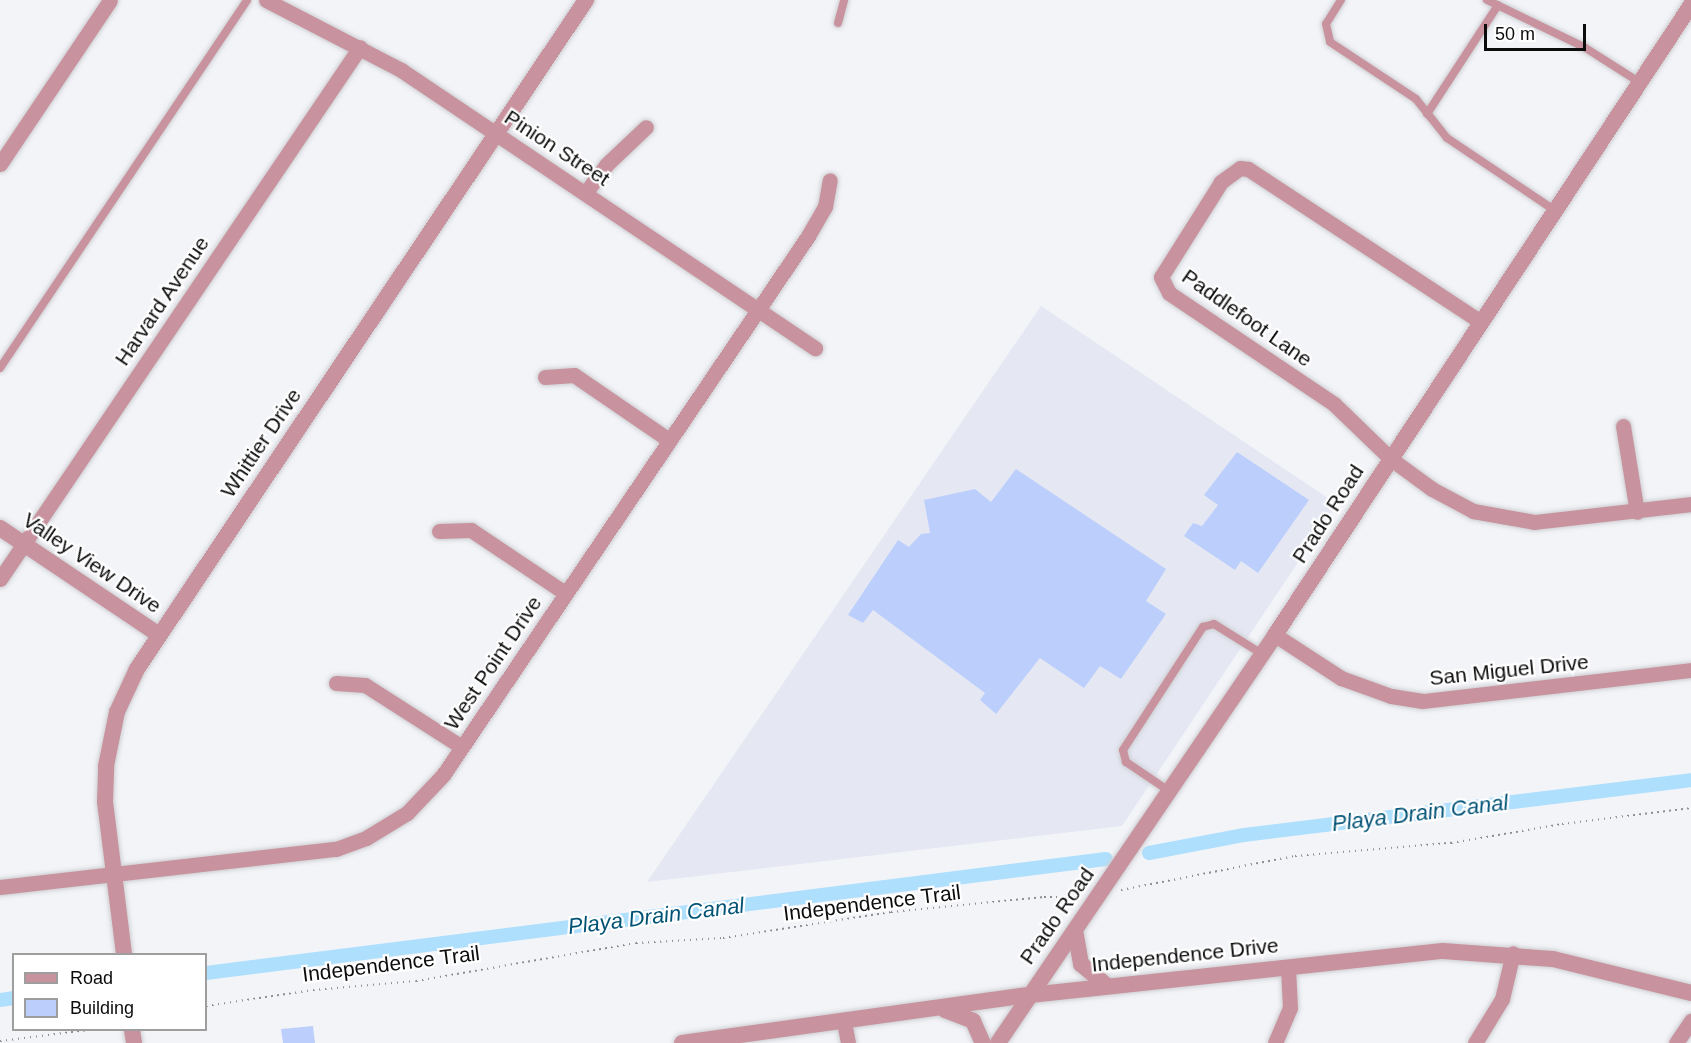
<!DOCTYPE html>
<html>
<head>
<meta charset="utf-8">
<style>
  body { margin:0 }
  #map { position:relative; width:1691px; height:1043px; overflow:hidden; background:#f3f4f8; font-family:Arial,sans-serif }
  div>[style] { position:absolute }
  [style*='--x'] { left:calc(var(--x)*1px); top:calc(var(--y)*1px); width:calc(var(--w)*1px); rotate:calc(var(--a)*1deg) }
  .built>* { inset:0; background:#e5e8f3 }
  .canal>* { height:14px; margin:-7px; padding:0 7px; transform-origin:7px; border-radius:7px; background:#aedffd }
  .building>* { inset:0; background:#bccffc }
  .path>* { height:2px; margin-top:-1px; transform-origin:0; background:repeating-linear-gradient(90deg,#8d8e91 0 1.5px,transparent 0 6px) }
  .roads { filter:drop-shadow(0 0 2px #cecfd2) drop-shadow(0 0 2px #cecfd2) }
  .service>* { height:8px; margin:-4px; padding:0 4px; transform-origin:4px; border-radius:4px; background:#c8939e }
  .minor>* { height:15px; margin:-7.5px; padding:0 7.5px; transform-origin:7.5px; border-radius:7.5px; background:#c8939e }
  .tertiary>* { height:16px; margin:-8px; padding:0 8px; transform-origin:8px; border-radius:8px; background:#c8939e }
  span { translate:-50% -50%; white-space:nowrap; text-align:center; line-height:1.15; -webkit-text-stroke:4.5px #fff; paint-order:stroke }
  .street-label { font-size:21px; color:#0c0c0d }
  .water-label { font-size:22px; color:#005275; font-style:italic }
  .legend { position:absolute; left:12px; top:953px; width:195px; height:78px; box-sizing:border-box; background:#fff; border:2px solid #9e9e9e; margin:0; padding:8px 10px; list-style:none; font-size:18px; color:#0c0c0d }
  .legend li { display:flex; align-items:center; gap:12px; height:30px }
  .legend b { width:30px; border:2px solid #9e9e9e }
  .scale { position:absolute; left:1484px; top:24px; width:102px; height:27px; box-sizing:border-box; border:3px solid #0c0c0d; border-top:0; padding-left:8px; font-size:18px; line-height:21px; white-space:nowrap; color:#0c0c0d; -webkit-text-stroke:4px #fff; paint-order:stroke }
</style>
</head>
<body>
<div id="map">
  <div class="built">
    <div style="clip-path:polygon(1041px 306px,1337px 504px,1122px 826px,647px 882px)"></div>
  </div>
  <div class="canal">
    <div style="--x:1149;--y:853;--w:97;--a:-10.7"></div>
    <div style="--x:1244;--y:835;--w:450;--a:-7"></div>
    <div style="--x:206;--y:973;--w:907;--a:-7.22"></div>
    <div style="--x:0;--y:1000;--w:14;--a:-8"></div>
  </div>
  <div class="building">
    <div style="clip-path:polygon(1237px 452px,1309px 500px,1258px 573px,1241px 561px,1235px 570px,1184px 536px,1193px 523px,1202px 526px,1218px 505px,1204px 495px)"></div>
    <div style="clip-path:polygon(1016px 469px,1166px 569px,1146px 601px,1166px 614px,1121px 679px,1100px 666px,1084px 688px,1040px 658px,996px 714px,980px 700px,985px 693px,873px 610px,863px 623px,848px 615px,898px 540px,909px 547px,921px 534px,930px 533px,924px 500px,975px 489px,991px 502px)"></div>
    <div style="clip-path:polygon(313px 1026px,315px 1043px,283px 1043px,281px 1029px)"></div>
  </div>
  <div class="path">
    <div style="--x:1121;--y:890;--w:177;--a:-11.1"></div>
    <div style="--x:1295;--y:856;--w:157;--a:-4.8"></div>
    <div style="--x:1451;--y:843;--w:113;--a:-9.7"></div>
    <div style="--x:1562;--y:824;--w:130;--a:-7.1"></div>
    <div style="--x:206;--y:1006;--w:108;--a:-8.5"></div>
    <div style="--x:313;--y:990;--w:103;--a:-5"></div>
    <div style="--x:416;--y:981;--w:223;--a:-9.8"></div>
    <div style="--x:636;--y:943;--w:87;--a:-3.3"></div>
    <div style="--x:723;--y:938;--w:170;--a:-8.8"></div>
    <div style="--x:891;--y:912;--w:154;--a:-5.6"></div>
    <div style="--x:1044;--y:897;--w:35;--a:0"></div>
    <div style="--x:0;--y:1041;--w:89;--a:-7.1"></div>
  </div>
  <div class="roads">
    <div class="service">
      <div style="--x:1341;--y:0;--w:28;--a:122"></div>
      <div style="--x:1326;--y:24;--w:18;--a:77"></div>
      <div style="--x:1330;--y:42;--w:103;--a:33.5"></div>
      <div style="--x:1416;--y:99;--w:50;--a:51.5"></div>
      <div style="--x:1447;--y:138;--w:129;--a:33.9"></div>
      <div style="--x:1487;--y:0;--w:108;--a:25.9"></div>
      <div style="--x:1584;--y:47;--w:65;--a:32.5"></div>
      <div style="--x:838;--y:23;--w:24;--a:-75"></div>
      <div style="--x:1427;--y:114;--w:130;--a:-56.9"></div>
      <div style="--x:0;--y:368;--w:443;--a:-56.1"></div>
      <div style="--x:1169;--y:791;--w:52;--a:-146"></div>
      <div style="--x:1126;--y:762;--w:12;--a:-104"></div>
      <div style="--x:1123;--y:750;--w:147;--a:-57"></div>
      <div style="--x:1203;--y:627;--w:11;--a:-15"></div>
      <div style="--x:1214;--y:624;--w:57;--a:32"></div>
    </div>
    <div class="minor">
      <div style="--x:266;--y:0;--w:152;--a:27.4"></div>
      <div style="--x:401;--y:70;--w:499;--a:33.9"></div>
      <div style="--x:0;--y:164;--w:197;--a:-56.1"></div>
      <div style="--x:586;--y:192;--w:34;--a:-53"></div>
      <div style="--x:606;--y:165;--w:55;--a:-43.5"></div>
      <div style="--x:1481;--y:322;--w:279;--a:-146.7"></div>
      <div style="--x:1248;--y:169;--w:8;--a:-173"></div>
      <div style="--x:1240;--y:168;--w:24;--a:144"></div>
      <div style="--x:1221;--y:182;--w:112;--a:122.3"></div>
      <div style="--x:1161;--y:277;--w:18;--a:63"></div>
      <div style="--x:1169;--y:293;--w:199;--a:33.9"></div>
      <div style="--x:1334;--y:404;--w:79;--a:44"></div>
      <div style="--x:1391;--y:459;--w:51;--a:36.2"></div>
      <div style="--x:1432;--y:489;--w:47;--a:28.2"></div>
      <div style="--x:1473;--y:511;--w:62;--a:10.2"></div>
      <div style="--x:1534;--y:522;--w:158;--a:-6.5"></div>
      <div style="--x:545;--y:377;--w:29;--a:-4"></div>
      <div style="--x:574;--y:375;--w:115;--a:34.4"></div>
      <div style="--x:1623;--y:426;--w:87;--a:80.8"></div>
      <div style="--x:439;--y:531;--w:32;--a:-2"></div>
      <div style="--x:471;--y:530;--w:113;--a:33.8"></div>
      <div style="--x:0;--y:579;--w:642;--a:-55.91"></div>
      <div style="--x:1275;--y:635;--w:79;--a:33.1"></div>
      <div style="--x:1341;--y:678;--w:53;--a:19.8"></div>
      <div style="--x:1391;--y:696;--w:32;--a:9"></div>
      <div style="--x:1423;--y:701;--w:270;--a:-6.6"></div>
      <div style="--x:336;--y:683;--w:29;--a:4"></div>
      <div style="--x:365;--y:685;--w:115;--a:32.6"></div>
      <div style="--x:0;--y:887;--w:338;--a:-6.5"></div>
      <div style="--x:336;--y:849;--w:32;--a:-20"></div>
      <div style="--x:366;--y:838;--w:48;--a:-31.4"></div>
      <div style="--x:407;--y:813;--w:52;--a:-46.5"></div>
      <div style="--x:443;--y:775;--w:651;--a:-55.89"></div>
      <div style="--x:808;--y:236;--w:34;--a:-60"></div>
      <div style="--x:825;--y:207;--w:27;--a:-80"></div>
      <div style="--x:844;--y:1022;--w:21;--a:79"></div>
      <div style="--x:1275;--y:1043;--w:38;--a:-67"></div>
      <div style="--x:1290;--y:1008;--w:41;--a:-92.8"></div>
      <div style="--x:1475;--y:1043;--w:52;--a:-58.5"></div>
      <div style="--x:1502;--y:999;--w:47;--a:-76.6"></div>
      <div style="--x:1676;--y:1043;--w:27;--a:-56"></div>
    </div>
    <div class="tertiary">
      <div style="--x:0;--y:528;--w:192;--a:33.9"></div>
      <div style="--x:1075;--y:930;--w:35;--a:80"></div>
      <div style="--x:1081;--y:964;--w:34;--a:40"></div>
      <div style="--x:124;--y:954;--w:153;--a:-97.1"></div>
      <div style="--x:105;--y:802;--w:36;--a:-88"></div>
      <div style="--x:106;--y:766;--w:55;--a:-78.5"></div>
      <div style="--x:117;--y:712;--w:47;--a:-65.1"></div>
      <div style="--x:137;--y:669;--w:806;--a:-56.13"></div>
      <div style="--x:945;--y:1010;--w:30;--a:21"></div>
      <div style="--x:973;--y:1021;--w:24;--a:66"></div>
      <div style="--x:132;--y:1030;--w:13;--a:81"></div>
      <div style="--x:682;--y:1043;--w:351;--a:-7.9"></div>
      <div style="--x:1030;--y:995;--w:415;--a:-6.1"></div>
      <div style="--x:1443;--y:951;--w:110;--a:4.2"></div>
      <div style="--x:1553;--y:959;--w:142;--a:13.8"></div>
      <div style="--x:998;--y:1043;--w:493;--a:-55.8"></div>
      <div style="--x:1275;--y:635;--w:755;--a:-56.56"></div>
    </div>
  </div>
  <div class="street-label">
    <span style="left:557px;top:148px;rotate:33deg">Pinion Street</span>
    <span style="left:162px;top:301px;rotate:-56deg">Harvard Avenue</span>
    <span style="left:1247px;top:318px;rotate:35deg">Paddlefoot Lane</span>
    <span style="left:261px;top:443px;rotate:-56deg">Whittier Drive</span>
    <span style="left:1328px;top:514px;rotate:-57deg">Prado Road</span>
    <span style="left:92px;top:563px;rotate:34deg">Valley View Drive</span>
    <span style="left:493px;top:663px;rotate:-56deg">West Point Drive</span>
    <span style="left:1509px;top:670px;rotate:-6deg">San Miguel Drive</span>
    <span style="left:872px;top:903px;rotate:-7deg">Independence Trail</span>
    <span style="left:1057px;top:916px;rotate:-55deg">Prado Road</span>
    <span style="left:1185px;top:955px;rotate:-6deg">Independence Drive</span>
    <span style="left:391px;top:964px;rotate:-7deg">Independence Trail</span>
  </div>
  <div class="water-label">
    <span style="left:1420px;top:813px;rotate:-7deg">Playa Drain Canal</span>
    <span style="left:656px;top:916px;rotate:-7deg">Playa Drain Canal</span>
  </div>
  <ul class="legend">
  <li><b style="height:8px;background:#c8939e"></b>Road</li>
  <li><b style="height:16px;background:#bccffc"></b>Building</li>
  </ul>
  <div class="scale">50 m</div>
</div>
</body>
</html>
